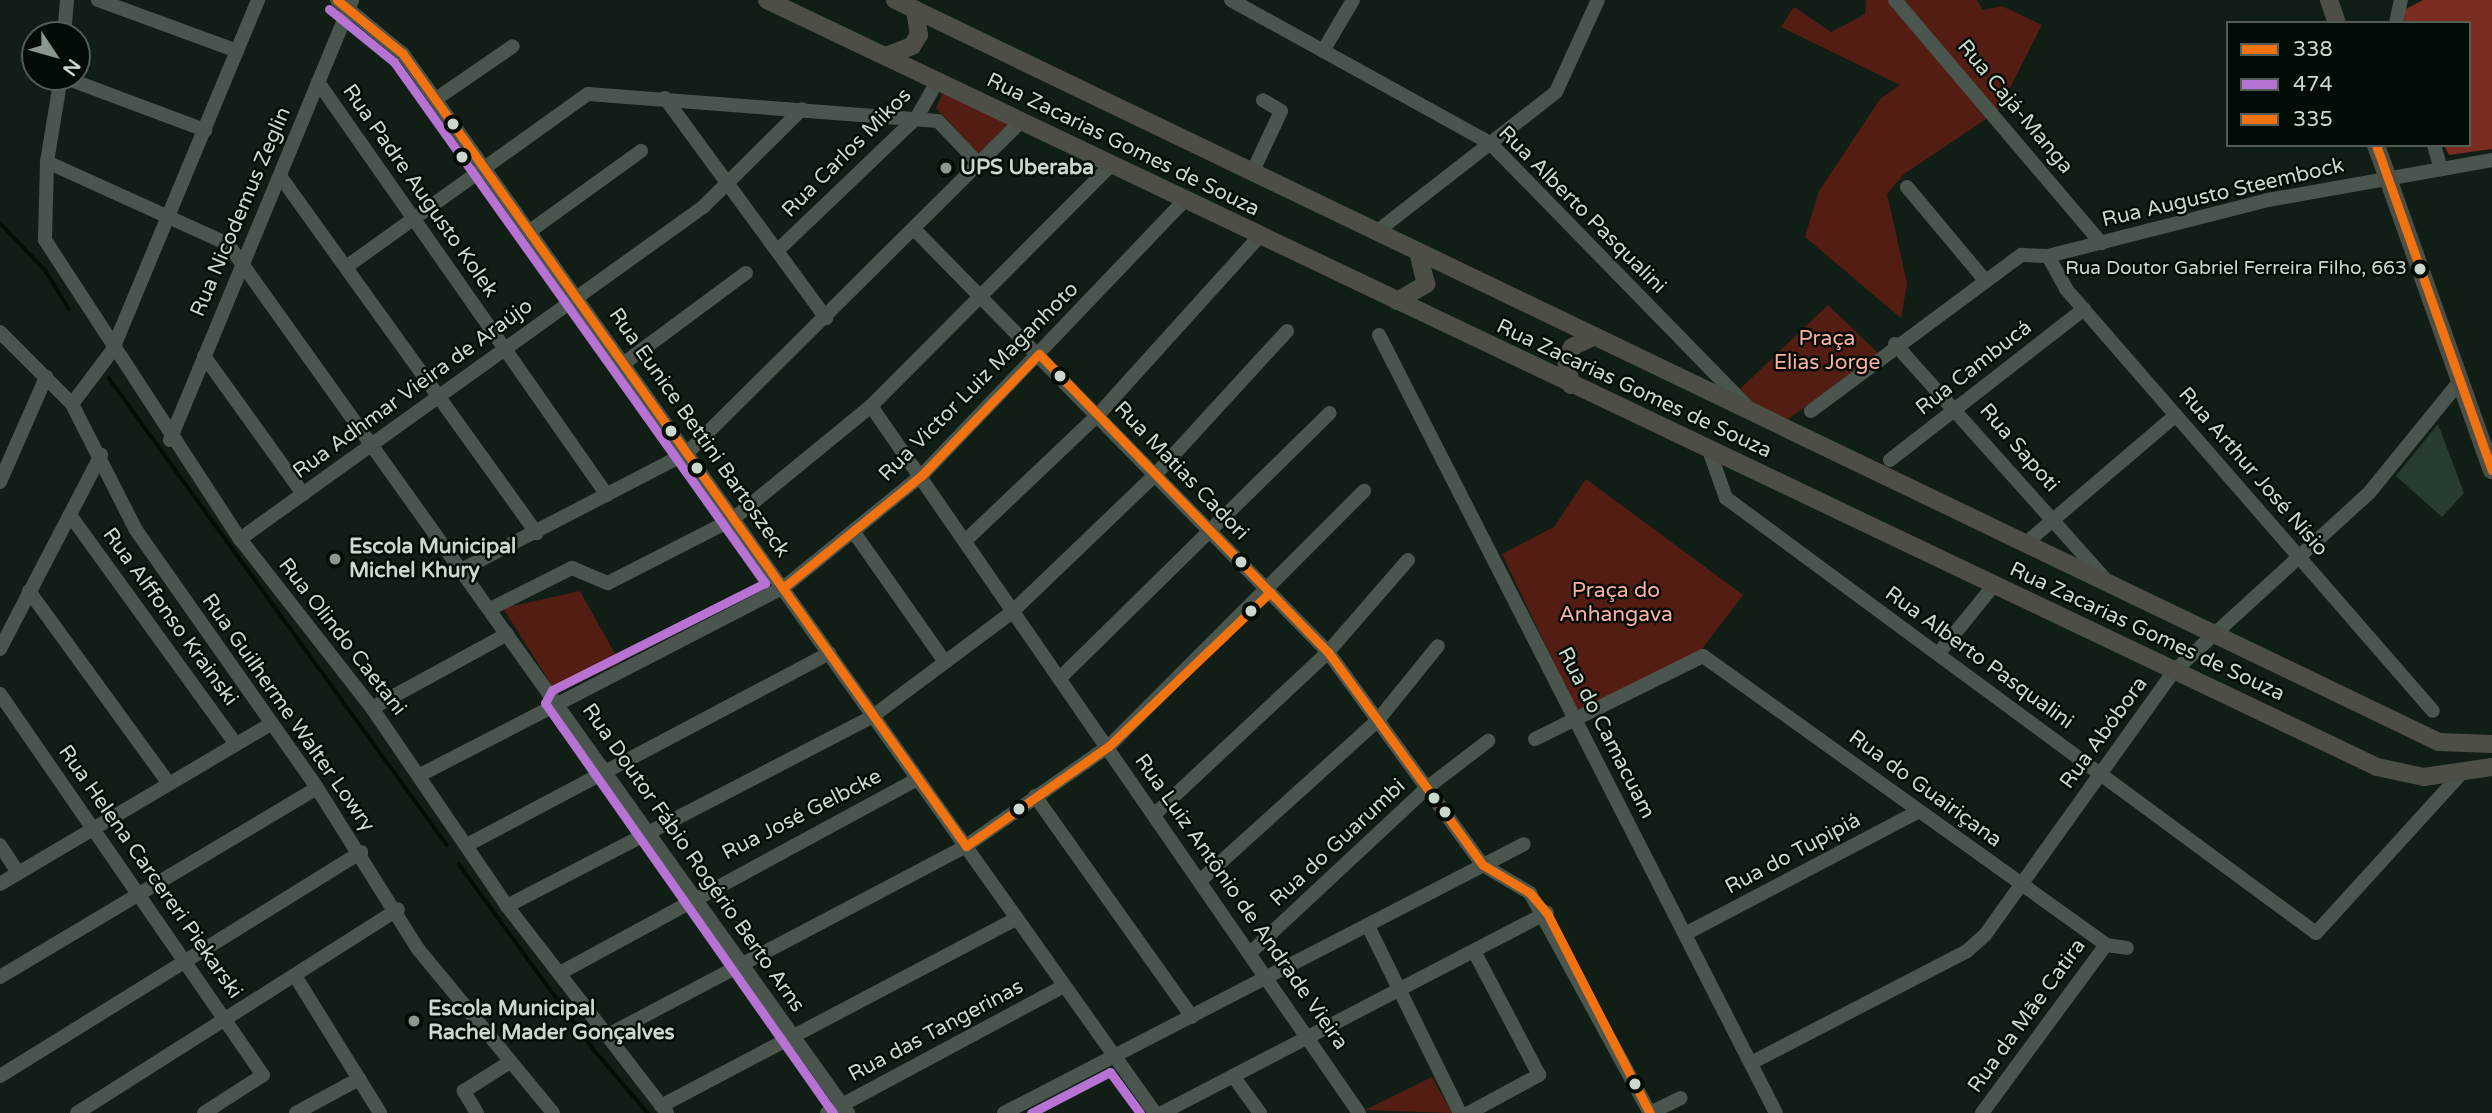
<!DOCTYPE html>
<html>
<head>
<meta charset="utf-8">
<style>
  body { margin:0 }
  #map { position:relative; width:2492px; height:1113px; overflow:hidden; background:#111e15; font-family:"Varela Round",sans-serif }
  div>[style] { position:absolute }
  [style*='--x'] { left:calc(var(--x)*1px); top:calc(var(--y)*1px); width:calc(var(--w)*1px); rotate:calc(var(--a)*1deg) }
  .green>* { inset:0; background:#541d14 }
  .forest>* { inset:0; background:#792c1f }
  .stream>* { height:3.5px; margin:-1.75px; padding:0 1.75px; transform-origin:1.75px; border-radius:1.75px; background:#020e03 }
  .building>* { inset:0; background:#283d30 }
  .minor>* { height:14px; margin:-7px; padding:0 7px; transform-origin:7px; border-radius:7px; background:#4a554d }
  .major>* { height:18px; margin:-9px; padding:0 9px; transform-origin:9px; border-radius:9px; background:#4d4e46 }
  .bus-1>* { height:9px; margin:-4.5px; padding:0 4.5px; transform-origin:4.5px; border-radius:4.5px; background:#f17210 }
  .bus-2>* { height:9px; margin:-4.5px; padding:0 4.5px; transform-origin:4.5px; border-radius:4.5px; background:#b673d3 }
  .bus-3>* { height:9px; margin:-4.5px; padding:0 4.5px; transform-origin:4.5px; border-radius:4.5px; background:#f17210 }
  .dots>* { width:19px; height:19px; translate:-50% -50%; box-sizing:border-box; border:4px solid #030b05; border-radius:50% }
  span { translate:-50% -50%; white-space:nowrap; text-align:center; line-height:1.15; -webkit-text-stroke:5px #030b05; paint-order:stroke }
  .bus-label { font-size:19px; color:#cad8cd }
  .right { translate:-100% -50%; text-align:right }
  .street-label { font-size:21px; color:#cad8cd }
  .poi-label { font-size:21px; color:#cad8cd; font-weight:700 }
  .left { translate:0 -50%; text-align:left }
  .park-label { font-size:21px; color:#fdafa0 }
  .legend { position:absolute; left:2226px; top:21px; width:245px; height:126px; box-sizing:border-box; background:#030b05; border:2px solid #535d55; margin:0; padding:9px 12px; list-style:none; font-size:21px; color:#cad8cd }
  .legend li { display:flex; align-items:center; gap:14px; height:35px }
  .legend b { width:35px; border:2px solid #535d55 }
  .north { position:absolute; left:21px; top:21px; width:70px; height:70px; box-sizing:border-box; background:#030b05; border:2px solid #535d55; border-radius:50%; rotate:126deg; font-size:19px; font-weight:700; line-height:28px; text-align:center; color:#cad8cd }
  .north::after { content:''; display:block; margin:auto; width:24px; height:32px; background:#89978d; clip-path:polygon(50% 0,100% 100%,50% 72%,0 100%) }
</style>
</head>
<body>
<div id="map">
  <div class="green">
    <div style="clip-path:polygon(1866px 0,1977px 0,1983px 10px,2002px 6px,2042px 25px,1998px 111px,1904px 174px,1887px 194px,1907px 283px,1901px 318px,1805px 237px,1819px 191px,1880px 99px,1900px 85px,1781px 27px,1794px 7px,1831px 32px,1865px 14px)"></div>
    <div style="clip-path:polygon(944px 91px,1010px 125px,980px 155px,936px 108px)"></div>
    <div style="clip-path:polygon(1828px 305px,1878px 353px,1787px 420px,1758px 409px,1740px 389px)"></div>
    <div style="clip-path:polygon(1586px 479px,1743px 595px,1699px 653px,1578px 713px,1502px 554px,1554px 527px)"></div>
    <div style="clip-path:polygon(580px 591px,620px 663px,556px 692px,503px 608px)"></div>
    <div style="clip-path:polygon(1432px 1077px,1452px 1113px,1365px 1110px)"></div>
  </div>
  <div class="forest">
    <div style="clip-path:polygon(2423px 0,2492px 0,2492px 149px,2449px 155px,2444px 145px,2469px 145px,2469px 23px,2405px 23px,2402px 11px)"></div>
  </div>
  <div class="stream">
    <div style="--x:0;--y:223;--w:66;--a:46.2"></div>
    <div style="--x:46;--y:271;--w:44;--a:58.8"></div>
    <div style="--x:109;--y:378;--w:576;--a:54.1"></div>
    <div style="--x:459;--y:864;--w:230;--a:54"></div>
    <div style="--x:594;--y:1050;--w:83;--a:49.4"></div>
  </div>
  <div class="building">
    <div style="clip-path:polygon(2438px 424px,2464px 493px,2442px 517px,2396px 476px)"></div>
  </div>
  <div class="minor">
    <div style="--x:98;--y:0;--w:148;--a:20.1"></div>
    <div style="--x:337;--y:0;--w:85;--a:39.3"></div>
    <div style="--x:403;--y:54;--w:1299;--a:54.62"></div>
    <div style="--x:1231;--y:0;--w:296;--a:28.9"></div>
    <div style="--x:1490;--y:143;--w:372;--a:45.7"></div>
    <div style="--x:1895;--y:0;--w:319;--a:49.7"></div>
    <div style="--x:2396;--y:23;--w:24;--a:-78"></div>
    <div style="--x:64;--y:35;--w:35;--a:-85"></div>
    <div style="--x:1323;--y:51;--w:59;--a:-59.5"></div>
    <div style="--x:61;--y:77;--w:86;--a:99.4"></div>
    <div style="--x:47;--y:162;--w:78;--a:91.5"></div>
    <div style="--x:45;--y:240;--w:357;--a:56.9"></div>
    <div style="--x:240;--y:539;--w:214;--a:52"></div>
    <div style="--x:372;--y:708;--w:240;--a:55.7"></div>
    <div style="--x:507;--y:906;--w:262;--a:52.3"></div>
    <div style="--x:63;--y:77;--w:152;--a:20.5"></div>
    <div style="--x:318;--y:82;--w:504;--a:55.02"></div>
    <div style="--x:665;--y:98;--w:273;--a:53.8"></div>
    <div style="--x:436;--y:99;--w:93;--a:-34.5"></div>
    <div style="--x:2434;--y:145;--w:25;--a:74"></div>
    <div style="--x:47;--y:162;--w:199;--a:24.4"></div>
    <div style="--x:228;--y:244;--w:1068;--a:54.49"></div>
    <div style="--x:1252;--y:173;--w:68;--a:-64.9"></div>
    <div style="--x:1281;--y:111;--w:21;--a:-149"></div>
    <div style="--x:280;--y:176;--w:440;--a:54.3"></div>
    <div style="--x:1907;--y:187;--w:119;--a:50.1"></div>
    <div style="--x:915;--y:230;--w:590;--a:45.62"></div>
    <div style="--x:1328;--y:652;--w:263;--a:54"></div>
    <div style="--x:1483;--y:865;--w:55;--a:30.8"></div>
    <div style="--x:1530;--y:893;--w:251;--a:61.4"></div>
    <div style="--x:530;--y:231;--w:137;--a:-35.8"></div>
    <div style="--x:1375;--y:233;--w:229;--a:-37.9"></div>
    <div style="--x:1556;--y:92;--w:101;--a:-65.5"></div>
    <div style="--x:778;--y:250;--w:192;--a:-43.7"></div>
    <div style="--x:917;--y:117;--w:43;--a:-60.4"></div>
    <div style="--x:2048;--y:256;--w:38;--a:61"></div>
    <div style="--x:2066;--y:289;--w:559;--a:48.99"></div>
    <div style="--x:346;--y:267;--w:297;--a:-35.6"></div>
    <div style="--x:588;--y:94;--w:351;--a:4.4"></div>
    <div style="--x:938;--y:121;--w:57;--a:46.4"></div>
    <div style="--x:0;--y:332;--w:102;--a:45"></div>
    <div style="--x:72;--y:404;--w:141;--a:63.1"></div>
    <div style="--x:136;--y:530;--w:315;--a:54.9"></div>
    <div style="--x:317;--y:788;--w:190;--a:57.9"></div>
    <div style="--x:418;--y:949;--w:212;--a:50.5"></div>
    <div style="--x:1379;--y:335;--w:873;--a:62.97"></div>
    <div style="--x:1895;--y:344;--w:314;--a:48.2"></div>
    <div style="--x:204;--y:356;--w:170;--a:54.3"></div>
    <div style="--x:623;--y:364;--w:153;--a:-36.5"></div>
    <div style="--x:72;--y:404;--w:66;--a:-53"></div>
    <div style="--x:112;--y:351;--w:380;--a:-67.4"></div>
    <div style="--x:871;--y:406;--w:859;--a:55.38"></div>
    <div style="--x:1811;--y:411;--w:262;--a:-36.6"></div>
    <div style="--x:2021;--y:255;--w:27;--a:2"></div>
    <div style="--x:2048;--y:256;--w:227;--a:-14.3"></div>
    <div style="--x:2268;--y:200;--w:228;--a:-10.1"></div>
    <div style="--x:170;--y:440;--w:476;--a:-67.5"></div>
    <div style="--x:1709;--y:450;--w:51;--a:70.5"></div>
    <div style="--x:1726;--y:498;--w:733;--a:36.4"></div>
    <div style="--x:2316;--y:933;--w:214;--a:-47.7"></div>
    <div style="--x:1890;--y:460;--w:246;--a:-37.9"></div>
    <div style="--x:0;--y:482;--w:115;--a:-66.3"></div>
    <div style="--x:70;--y:515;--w:283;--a:54.1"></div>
    <div style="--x:853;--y:531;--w:160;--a:54.9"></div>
    <div style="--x:240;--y:539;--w:570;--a:-35.64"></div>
    <div style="--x:703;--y:207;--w:139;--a:-44.7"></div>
    <div style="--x:965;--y:541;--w:183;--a:-43.5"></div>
    <div style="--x:1098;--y:415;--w:241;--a:-47.9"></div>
    <div style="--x:2026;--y:543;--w:197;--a:-40.5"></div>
    <div style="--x:463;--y:569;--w:252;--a:-27.4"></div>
    <div style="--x:687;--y:453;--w:470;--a:-44.8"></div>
    <div style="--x:29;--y:591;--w:238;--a:54"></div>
    <div style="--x:490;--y:609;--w:92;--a:-26.6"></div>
    <div style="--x:572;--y:568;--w:39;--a:23"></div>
    <div style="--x:608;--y:583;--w:140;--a:-27.1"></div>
    <div style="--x:733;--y:519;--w:178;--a:-39.3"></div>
    <div style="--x:871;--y:406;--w:340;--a:-45.1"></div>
    <div style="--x:0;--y:649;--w:219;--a:-62.5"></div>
    <div style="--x:1938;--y:654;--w:89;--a:-50.9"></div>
    <div style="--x:1060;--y:678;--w:378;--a:-44.5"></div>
    <div style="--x:0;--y:694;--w:463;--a:55.4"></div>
    <div style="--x:263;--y:1075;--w:70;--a:147.2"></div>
    <div style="--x:372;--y:708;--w:154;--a:-28.7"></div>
    <div style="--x:1535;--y:739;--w:187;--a:-26.3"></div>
    <div style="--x:1703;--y:656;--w:496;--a:35.6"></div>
    <div style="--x:2106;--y:945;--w:21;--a:8"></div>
    <div style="--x:420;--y:775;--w:408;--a:-27.3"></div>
    <div style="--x:783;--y:588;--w:178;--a:-39.1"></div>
    <div style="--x:921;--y:476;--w:382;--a:-46.3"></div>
    <div style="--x:1035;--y:796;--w:271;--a:54.6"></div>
    <div style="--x:1155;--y:814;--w:237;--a:-43.1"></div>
    <div style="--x:1328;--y:652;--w:122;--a:-49"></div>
    <div style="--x:0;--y:845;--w:33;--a:57"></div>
    <div style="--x:467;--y:845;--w:410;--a:-27.9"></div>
    <div style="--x:1201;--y:880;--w:239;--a:-42.1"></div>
    <div style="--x:1378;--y:720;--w:95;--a:-51"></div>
    <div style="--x:0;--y:884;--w:315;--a:-30.6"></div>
    <div style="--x:507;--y:906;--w:412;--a:-27.4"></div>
    <div style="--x:873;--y:716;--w:174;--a:-36.8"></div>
    <div style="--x:1012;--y:612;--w:199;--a:-43.8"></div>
    <div style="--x:1156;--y:474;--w:194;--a:-47.5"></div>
    <div style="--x:1369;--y:928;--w:206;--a:63.8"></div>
    <div style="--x:1685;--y:934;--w:264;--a:-27.7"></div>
    <div style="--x:1251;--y:952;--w:242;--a:-43"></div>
    <div style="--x:1428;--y:787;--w:76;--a:-37.5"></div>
    <div style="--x:560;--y:973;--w:407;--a:-28.5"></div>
    <div style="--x:0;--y:977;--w:369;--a:-30.8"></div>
    <div style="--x:297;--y:979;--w:158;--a:58.2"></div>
    <div style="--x:606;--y:1036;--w:407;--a:-27.8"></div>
    <div style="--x:966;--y:846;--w:174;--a:-35"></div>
    <div style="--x:1109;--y:746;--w:361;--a:-45"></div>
    <div style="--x:1751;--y:1063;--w:243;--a:-27.4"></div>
    <div style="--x:1967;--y:951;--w:24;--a:-42"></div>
    <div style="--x:1985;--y:935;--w:325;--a:-54.4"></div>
    <div style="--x:2174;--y:671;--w:264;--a:-42.4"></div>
    <div style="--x:2369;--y:493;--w:144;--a:-50.9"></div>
    <div style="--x:0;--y:1076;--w:425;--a:-31.8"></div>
    <div style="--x:1233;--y:1076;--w:46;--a:53.9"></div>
    <div style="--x:661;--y:1106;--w:401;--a:-27.8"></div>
    <div style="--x:77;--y:1113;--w:380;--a:-32.4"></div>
    <div style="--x:296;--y:1113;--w:72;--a:-28.4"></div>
    <div style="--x:477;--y:1113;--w:26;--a:-121"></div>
    <div style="--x:464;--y:1091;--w:54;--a:-32.2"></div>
    <div style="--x:827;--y:1113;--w:269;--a:-28.2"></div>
    <div style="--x:1004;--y:1113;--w:585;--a:-27.35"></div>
    <div style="--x:1162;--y:1113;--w:434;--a:-27.5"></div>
    <div style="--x:1469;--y:1113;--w:80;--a:-28.5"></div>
    <div style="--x:1539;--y:1075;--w:140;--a:-117.7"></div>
    <div style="--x:1650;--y:1113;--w:34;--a:-26"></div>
    <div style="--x:1982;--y:1113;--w:209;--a:-53.6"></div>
  </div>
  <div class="major">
    <div style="--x:767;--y:0;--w:1783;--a:25.47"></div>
    <div style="--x:2377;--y:767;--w:48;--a:12"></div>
    <div style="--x:2424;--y:777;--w:69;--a:-8.4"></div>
    <div style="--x:895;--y:0;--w:1713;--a:25.67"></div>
    <div style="--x:2439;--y:742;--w:53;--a:2.2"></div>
    <div style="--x:2329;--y:0;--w:24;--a:71"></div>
    <div style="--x:886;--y:56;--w:28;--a:-21"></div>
    <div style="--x:912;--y:46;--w:13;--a:-58"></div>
    <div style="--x:919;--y:35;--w:26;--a:-99"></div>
    <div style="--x:2376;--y:145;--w:345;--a:70.4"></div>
    <div style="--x:1397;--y:301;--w:34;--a:-30"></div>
    <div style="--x:1426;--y:284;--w:32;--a:-104"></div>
    <div style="--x:1571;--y:385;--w:26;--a:-101"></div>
    <div style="--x:1566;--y:359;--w:13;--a:-63"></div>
    <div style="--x:1572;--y:347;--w:25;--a:-26"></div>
  </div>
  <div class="bus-1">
    <div style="--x:337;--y:0;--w:85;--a:39.3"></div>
    <div style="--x:403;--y:54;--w:972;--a:54.59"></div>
    <div style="--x:966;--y:846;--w:174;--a:-35"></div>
    <div style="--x:1109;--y:746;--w:223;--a:-43.7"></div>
    <div style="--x:783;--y:588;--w:178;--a:-39.1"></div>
    <div style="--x:921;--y:476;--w:170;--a:-46"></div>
    <div style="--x:1039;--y:354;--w:415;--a:45.9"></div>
    <div style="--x:1328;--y:652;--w:263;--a:54"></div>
    <div style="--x:1483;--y:865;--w:55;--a:30.8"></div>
    <div style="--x:1530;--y:893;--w:26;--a:50"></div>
    <div style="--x:1547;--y:913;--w:225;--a:62.8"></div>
  </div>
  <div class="bus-2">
    <div style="--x:329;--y:9;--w:84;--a:39.2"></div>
    <div style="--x:394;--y:62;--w:640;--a:54.55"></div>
    <div style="--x:765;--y:583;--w:238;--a:153.3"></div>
    <div style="--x:552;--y:690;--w:15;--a:118"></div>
    <div style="--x:545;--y:703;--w:501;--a:54.91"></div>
    <div style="--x:1031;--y:1113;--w:89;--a:-27.4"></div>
    <div style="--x:1110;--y:1072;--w:51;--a:53.8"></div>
  </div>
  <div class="bus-3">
    <div style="--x:2376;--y:145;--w:345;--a:70.4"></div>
  </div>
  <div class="dots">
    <div style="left:453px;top:124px;background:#cad8cd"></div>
    <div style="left:462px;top:157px;background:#cad8cd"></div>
    <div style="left:946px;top:168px;background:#89978d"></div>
    <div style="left:2420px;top:269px;background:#cad8cd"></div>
    <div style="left:1060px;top:376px;background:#cad8cd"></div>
    <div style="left:671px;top:431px;background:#cad8cd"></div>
    <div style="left:697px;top:468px;background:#cad8cd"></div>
    <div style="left:335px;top:559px;background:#89978d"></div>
    <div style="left:1241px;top:562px;background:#cad8cd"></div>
    <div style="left:1251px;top:611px;background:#cad8cd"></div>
    <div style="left:1434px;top:798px;background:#cad8cd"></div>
    <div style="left:1019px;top:809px;background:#cad8cd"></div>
    <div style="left:1445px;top:812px;background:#cad8cd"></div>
    <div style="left:414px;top:1021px;background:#89978d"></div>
    <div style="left:1635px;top:1084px;background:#cad8cd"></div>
  </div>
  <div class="bus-label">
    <span class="right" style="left:2407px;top:269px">Rua Doutor Gabriel Ferreira Filho, 663</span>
  </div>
  <div class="street-label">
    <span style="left:2015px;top:107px;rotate:50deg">Rua Cajá-Manga</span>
    <span style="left:1123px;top:145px;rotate:26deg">Rua Zacarias Gomes de Souza</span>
    <span style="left:847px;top:153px;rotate:-45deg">Rua Carlos Mikos</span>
    <span style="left:420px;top:191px;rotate:55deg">Rua Padre Augusto Kolek</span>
    <span style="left:2223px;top:193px;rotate:-13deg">Rua Augusto Steembock</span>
    <span style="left:1582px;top:210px;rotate:45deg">Rua Alberto Pasqualini</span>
    <span style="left:241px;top:212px;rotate:-67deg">Rua Nicodemus Zeglin</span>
    <span style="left:1974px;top:368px;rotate:-38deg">Rua Cambucá</span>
    <span style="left:979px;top:382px;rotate:-45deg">Rua Victor Luiz Maganhoto</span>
    <span style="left:413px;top:389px;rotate:-36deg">Rua Adhmar Vieira de Araújo</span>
    <span style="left:1634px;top:389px;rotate:25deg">Rua Zacarias Gomes de Souza</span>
    <span style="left:699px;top:433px;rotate:55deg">Rua Eunice Bettini Bartoszeck</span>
    <span style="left:2019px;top:448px;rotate:49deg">Rua Sapoti</span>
    <span style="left:1181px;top:471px;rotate:46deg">Rua Matias Cadori</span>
    <span style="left:2253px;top:472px;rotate:49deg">Rua Arthur José Nísio</span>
    <span style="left:170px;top:617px;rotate:54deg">Rua Alffonso Krainski</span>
    <span style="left:2147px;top:632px;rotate:25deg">Rua Zacarias Gomes de Souza</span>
    <span style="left:342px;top:637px;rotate:52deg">Rua Olindo Caetani</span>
    <span style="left:1979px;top:658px;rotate:36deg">Rua Alberto Pasqualini</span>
    <span style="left:288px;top:713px;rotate:55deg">Rua Guilherme Walter Lowry</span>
    <span style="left:1606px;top:733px;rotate:63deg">Rua do Camacuam</span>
    <span style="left:2104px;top:733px;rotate:-54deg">Rua Abóbora</span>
    <span style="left:1925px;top:789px;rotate:36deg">Rua do Guairiçana</span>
    <span style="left:802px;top:815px;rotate:-27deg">Rua José Gelbcke</span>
    <span style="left:1338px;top:843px;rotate:-43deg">Rua do Guarumbi</span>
    <span style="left:1793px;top:854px;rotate:-28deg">Rua do Tupipiá</span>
    <span style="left:693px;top:858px;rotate:55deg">Rua Doutor Fábio Rogério Berto Arns</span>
    <span style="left:150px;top:872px;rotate:55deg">Rua Helena Carcereri Piekarski</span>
    <span style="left:1241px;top:902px;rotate:55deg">Rua Luiz Antônio de Andrade Vieira</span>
    <span style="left:2027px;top:1016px;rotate:-54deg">Rua da Mãe Catira</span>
    <span style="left:936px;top:1031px;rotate:-28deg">Rua das Tangerinas</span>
  </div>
  <div class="poi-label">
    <span class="left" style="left:960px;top:168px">UPS Uberaba</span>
    <span class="left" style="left:349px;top:559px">Escola Municipal<br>Michel Khury</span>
    <span class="left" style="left:428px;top:1021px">Escola Municipal<br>Rachel Mader Gonçalves</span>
  </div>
  <div class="park-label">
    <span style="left:1827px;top:351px">Praça<br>Elias Jorge</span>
    <span style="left:1616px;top:603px">Praça do<br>Anhangava</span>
  </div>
  <ul class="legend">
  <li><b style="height:9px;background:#f17210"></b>338</li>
  <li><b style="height:9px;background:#b673d3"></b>474</li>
  <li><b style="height:9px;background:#f17210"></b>335</li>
  </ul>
  <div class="north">N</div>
</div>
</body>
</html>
